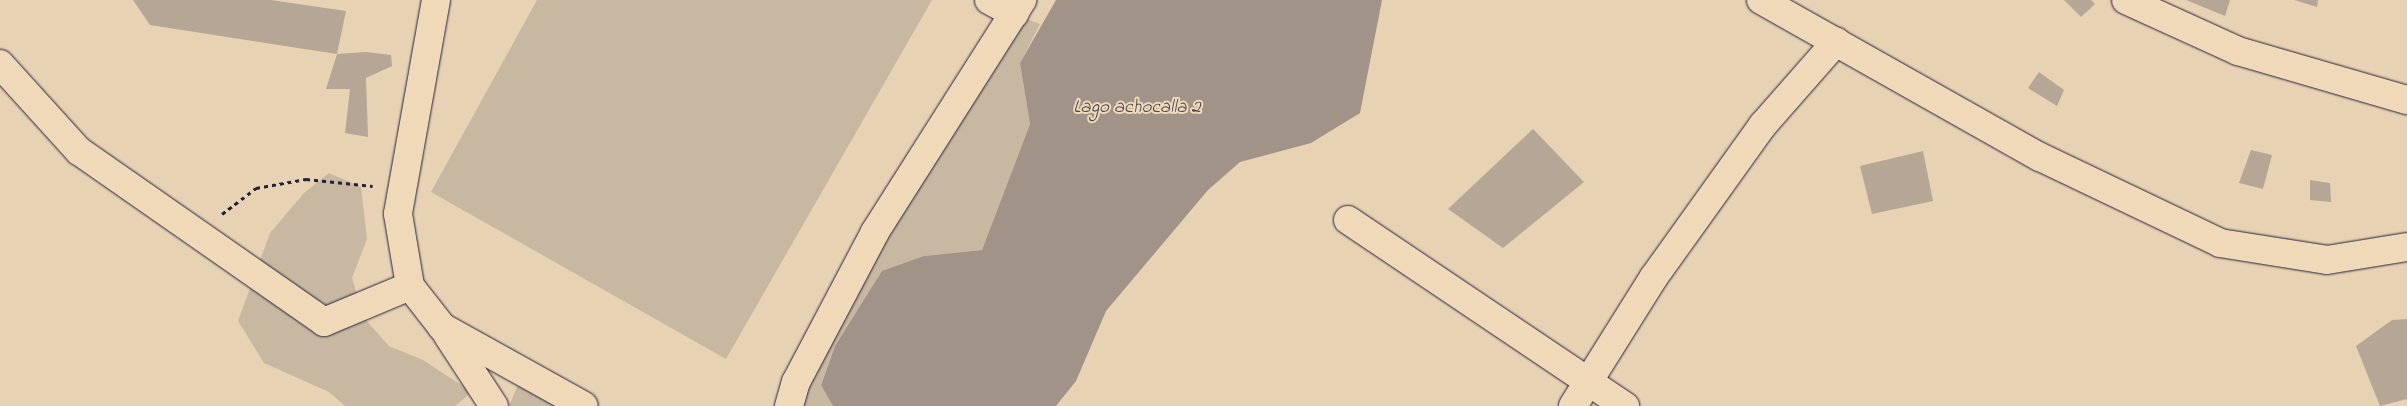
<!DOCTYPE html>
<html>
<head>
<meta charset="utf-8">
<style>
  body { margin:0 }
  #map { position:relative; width:2407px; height:406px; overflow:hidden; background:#e7d2b3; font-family:"Indie Flower",sans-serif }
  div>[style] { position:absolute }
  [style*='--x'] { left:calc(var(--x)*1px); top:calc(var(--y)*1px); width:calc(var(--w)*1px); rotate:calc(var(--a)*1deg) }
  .green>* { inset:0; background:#c9b8a1 }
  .water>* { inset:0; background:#a19388 }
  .building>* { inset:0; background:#b6a695 }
  .path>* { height:3px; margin-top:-1.5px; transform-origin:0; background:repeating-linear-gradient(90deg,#22223b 0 4px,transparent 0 8px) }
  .roads { filter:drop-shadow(0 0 1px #22223b) drop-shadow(0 0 1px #22223b) }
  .minor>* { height:28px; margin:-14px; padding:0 14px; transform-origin:14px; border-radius:14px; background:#efd9b8 }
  span { translate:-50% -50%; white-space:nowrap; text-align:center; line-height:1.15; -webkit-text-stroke:4px #efd9b8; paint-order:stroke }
  .water-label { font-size:19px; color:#484452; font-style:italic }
</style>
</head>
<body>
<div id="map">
  <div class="green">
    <div style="clip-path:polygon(537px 0,932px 0,726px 359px,431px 192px)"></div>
    <div style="clip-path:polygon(1014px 14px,1040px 24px,1020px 63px,1030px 124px,982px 250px,924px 256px,835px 346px,821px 384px,833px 406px,789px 406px)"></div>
    <div style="clip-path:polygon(329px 173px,361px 187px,367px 239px,352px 278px,364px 318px,389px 346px,423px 360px,472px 392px,455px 406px,345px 406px,329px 392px,264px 363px,238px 321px,270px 233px,304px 193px)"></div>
    <div style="clip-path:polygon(523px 373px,584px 406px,509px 406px)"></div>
  </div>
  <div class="water">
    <div style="clip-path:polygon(1056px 0,1382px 0,1360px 113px,1311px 143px,1240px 162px,1208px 190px,1106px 311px,1076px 381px,1056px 406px,833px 406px,821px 385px,835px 346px,882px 271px,924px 256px,982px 250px,1030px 124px,1020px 63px)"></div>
  </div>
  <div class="building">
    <div style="clip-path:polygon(133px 0,271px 0,346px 11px,337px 54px,150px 25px)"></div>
    <div style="clip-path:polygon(2064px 0,2091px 0,2095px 4px,2081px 17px)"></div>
    <div style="clip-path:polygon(2186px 0,2230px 0,2225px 16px)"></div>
    <div style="clip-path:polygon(2294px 0,2318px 0,2317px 7px)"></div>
    <div style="clip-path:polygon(366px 52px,391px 55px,392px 66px,366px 78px,368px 137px,345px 133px,350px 89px,326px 89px,337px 54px)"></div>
    <div style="clip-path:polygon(2039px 72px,2064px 90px,2057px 106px,2028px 88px)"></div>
    <div style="clip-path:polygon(1533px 129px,1584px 182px,1503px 248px,1448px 209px)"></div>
    <div style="clip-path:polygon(2251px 150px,2272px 155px,2263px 189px,2239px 183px)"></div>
    <div style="clip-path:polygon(1923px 151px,1933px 201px,1872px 214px,1860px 166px)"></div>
    <div style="clip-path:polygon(2310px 180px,2330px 183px,2331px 202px,2310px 200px)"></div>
    <div style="clip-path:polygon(2407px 319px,2407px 399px,2380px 406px,2356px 346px,2392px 320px)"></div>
  </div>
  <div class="path">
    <div style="--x:222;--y:214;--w:43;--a:-37.4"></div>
    <div style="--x:256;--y:188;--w:51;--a:-10.2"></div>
    <div style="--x:306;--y:179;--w:67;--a:6"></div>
  </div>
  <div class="roads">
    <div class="minor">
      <div style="--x:436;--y:0;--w:217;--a:100.1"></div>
      <div style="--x:398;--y:214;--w:73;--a:80.5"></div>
      <div style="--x:410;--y:286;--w:52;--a:52"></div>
      <div style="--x:442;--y:327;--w:162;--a:29.1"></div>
      <div style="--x:989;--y:0;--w:29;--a:29"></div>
      <div style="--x:1761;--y:0;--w:320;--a:29.4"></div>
      <div style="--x:2040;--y:157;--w:199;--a:25.5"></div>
      <div style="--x:2220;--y:243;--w:108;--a:9"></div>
      <div style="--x:2327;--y:260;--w:81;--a:-9.2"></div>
      <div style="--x:2126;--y:0;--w:123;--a:24.5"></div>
      <div style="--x:2238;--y:51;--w:176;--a:16.2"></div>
      <div style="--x:0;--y:64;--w:118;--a:47.8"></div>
      <div style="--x:79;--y:151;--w:299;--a:34.9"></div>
      <div style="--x:324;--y:322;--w:93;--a:-22.7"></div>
      <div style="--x:1348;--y:220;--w:334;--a:33.9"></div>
      <div style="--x:447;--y:334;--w:86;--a:56.9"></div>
      <div style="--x:789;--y:406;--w:25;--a:-74"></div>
      <div style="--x:796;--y:382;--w:170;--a:-62.2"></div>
      <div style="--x:875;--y:232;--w:275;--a:-57.6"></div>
      <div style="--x:1573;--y:406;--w:152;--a:-57.9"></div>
      <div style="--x:1654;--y:277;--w:187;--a:-54.4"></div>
      <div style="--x:1763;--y:125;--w:111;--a:-48.7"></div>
    </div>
  </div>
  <div class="water-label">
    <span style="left:1137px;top:108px">Lago achocalla 2</span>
  </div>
</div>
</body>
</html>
